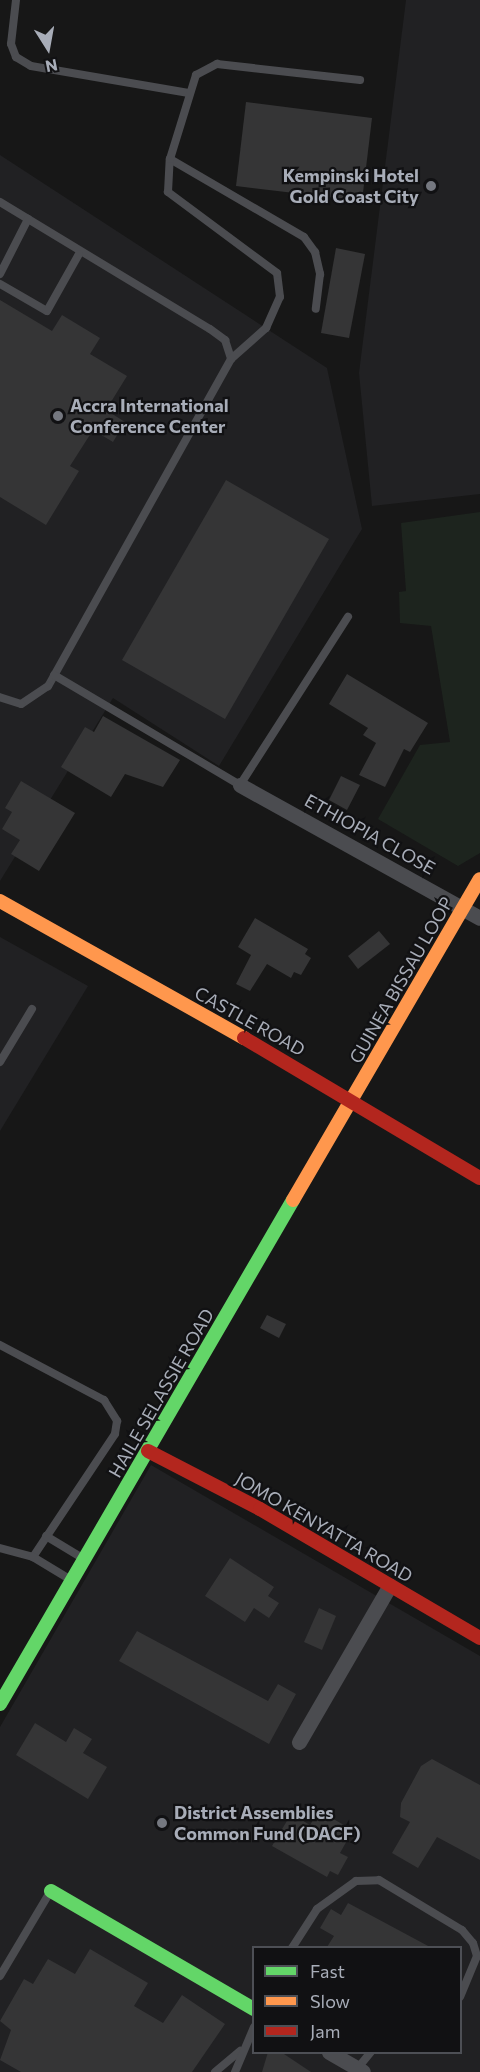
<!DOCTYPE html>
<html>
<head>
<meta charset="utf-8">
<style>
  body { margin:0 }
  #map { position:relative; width:480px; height:2072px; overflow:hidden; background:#171717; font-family:Commissioner,sans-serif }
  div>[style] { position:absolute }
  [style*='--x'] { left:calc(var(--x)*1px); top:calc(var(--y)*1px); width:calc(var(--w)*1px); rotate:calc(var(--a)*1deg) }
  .built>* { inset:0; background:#212123 }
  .green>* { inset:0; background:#1d241e }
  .building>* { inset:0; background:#353536 }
  .lane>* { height:8px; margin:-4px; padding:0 4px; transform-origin:4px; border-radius:4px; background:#4b4c50 }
  .street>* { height:15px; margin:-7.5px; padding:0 7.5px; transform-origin:7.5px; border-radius:7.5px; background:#4b4c50 }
  .fast>* { height:14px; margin:-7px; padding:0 7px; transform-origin:7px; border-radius:7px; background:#63d668 }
  .slow>* { height:14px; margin:-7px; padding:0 7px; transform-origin:7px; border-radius:7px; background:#ff974d }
  .jam>* { height:14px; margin:-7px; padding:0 7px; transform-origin:7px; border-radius:7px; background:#b3261e }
  .dots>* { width:16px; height:16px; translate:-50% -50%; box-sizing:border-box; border:3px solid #111113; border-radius:50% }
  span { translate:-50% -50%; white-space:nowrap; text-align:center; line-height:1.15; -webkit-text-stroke:4.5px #111113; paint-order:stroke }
  .poi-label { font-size:18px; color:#a8adb8; font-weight:700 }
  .right { translate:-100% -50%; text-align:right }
  .left { translate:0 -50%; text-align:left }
  .street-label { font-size:18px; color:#a8adb8 }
  .legend { position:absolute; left:252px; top:1946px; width:210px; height:108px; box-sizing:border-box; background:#111113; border:2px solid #4d4f55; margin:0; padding:8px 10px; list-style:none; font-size:18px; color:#a8adb8 }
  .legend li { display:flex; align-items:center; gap:12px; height:30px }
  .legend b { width:30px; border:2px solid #4d4f55 }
  .north { position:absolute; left:18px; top:18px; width:60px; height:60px; -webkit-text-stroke:4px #111113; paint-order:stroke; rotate:169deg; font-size:16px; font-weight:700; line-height:24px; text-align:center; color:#a8adb8 }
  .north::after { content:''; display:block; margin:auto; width:21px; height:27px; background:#a8adb8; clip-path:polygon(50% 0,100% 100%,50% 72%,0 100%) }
</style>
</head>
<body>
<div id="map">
  <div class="built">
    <div style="clip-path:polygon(406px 0,480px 0,480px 494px,372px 506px,359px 373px)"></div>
    <div style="clip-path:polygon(0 155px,327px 368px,362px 529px,219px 766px,113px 698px,0 881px)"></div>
    <div style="clip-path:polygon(0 937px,88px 986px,0 1131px)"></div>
    <div style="clip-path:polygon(evenodd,151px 1465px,480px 1656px,480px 2072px,0 2072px,0 1727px,151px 1465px,254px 1948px,460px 1948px,460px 2052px,254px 2052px,254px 1948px)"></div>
  </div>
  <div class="green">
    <div style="clip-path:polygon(480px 512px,480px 853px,458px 866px,378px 819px,420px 745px,450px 742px,431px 626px,400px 623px,399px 592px,406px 591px,401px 523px)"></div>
  </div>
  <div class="building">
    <div style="clip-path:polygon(246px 102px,372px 118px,362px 201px,236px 186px)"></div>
    <div style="clip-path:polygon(336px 248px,365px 254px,349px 338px,321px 333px)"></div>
    <div style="clip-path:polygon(0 300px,52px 331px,62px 315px,100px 338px,90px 354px,127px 376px,106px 410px,125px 422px,113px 442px,93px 430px,70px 466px,79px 471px,46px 525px,0 497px)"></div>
    <div style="clip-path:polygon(226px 480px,329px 539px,225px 719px,122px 660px)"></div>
    <div style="clip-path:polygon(347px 674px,428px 723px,410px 752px,404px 749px,385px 787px,359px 775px,376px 743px,363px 735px,368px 728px,329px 704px)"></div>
    <div style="clip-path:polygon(103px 716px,180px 760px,163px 787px,125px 774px,111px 797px,61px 767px,85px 727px,94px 732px)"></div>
    <div style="clip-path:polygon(341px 776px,360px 785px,347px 810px,329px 800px)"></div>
    <div style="clip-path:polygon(21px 781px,75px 813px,39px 871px,11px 854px,20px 840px,2px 829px,12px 812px,5px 808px)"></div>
    <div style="clip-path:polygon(255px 918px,308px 949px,305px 954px,311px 958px,301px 975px,294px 972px,291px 978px,267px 964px,250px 991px,236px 984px,251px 955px,238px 947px)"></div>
    <div style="clip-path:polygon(379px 931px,390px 944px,358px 969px,348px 956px)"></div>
    <div style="clip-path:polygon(267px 1315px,286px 1324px,279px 1338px,260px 1328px)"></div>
    <div style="clip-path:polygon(230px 1558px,274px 1587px,268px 1596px,279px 1603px,269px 1618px,254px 1608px,245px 1622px,205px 1596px)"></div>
    <div style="clip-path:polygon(319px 1608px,336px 1616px,322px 1650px,304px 1642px)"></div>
    <div style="clip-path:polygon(137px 1631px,268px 1701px,278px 1684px,296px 1694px,269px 1744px,119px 1661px)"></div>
    <div style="clip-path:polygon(35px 1723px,66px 1742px,74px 1728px,92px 1739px,83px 1753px,107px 1767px,88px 1799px,16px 1755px)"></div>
    <div style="clip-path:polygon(432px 1759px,480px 1785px,480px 1860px,437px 1837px,418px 1868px,392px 1853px,410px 1822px,400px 1817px,401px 1803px,421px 1766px)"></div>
    <div style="clip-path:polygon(319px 1811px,353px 1830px,340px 1853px,348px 1857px,338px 1875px,330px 1871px,327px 1877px,272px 1846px,291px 1814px,310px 1825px)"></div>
    <div style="clip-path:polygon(348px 1903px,430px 1947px,327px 1947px,334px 1936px,320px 1928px,331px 1909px,341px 1915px)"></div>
    <div style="clip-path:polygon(90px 1949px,148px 1983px,134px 2006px,163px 2023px,182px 1995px,225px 2024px,192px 2072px,21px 2072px,0 2060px,11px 2030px,0 2021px,24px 1979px,33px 1984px,48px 1959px,75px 1974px)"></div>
    <div style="clip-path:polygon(268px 2052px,281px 2052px,311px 2072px,262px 2072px)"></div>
  </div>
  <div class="lane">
    <div style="--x:16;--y:0;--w:44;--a:96.5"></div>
    <div style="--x:11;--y:44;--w:14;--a:69"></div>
    <div style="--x:16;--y:57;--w:17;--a:31"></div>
    <div style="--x:31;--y:66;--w:160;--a:9.7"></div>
    <div style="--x:170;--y:159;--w:155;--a:30.2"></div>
    <div style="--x:304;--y:237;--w:19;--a:54"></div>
    <div style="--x:315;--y:252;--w:23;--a:77"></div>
    <div style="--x:320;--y:274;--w:35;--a:97"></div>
    <div style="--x:0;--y:202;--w:245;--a:31.2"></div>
    <div style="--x:210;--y:329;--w:19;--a:36"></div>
    <div style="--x:225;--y:340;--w:20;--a:72"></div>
    <div style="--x:231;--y:359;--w:375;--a:119.2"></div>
    <div style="--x:48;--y:686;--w:32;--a:146"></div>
    <div style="--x:21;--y:704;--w:22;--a:-162"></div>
    <div style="--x:0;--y:274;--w:62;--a:-63"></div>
    <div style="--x:0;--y:284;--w:54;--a:29.9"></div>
    <div style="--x:47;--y:311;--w:65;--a:-60.7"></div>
    <div style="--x:231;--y:359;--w:47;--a:-41.5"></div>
    <div style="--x:266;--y:328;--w:34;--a:-66"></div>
    <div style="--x:280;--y:297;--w:24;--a:-97"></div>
    <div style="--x:277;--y:273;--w:136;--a:-143.4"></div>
    <div style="--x:168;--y:192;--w:33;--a:-87"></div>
    <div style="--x:170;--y:159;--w:88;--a:-72.8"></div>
    <div style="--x:196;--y:75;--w:24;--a:-28"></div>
    <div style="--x:217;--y:64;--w:144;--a:6.4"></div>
    <div style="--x:54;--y:675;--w:216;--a:30.6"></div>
    <div style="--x:240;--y:785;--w:200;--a:-57.3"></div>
    <div style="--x:0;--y:1062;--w:62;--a:-58.9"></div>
    <div style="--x:0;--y:1345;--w:118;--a:27.9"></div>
    <div style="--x:104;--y:1400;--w:25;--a:58"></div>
    <div style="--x:117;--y:1421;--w:13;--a:99"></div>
    <div style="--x:115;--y:1434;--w:148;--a:123.7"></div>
    <div style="--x:46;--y:1536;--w:44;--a:31.2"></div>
    <div style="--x:0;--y:1548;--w:34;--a:15"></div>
    <div style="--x:33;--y:1557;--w:44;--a:31.2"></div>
    <div style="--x:292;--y:1948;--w:46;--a:-57.3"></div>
    <div style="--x:317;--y:1909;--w:48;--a:-35.7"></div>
    <div style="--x:356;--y:1881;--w:23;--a:-2"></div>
    <div style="--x:379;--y:1880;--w:97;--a:31.1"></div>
    <div style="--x:462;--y:1930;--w:17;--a:50"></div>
    <div style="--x:473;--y:1943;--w:14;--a:73"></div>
    <div style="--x:477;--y:1956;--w:44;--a:112.5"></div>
    <div style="--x:0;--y:1976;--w:98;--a:-59.2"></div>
    <div style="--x:357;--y:2069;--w:22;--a:-51"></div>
    <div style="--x:215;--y:2072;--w:33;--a:-40"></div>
    <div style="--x:235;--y:2072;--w:49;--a:-67.1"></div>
  </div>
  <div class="street">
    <div style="--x:240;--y:785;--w:274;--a:29"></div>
    <div style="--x:299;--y:1742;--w:181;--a:-59.9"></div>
    <div style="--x:329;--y:2052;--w:39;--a:30"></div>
  </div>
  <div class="fast">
    <div style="--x:0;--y:1704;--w:583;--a:-59.83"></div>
    <div style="--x:51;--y:1891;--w:235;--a:30.2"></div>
  </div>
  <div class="slow">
    <div style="--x:0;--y:901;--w:280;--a:29.3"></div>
    <div style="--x:293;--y:1200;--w:371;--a:-59.8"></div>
  </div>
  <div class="jam">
    <div style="--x:244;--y:1038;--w:274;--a:30.7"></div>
    <div style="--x:148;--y:1451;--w:126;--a:27.4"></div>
    <div style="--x:260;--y:1509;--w:255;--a:30.4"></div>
  </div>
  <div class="dots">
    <div style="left:431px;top:186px;background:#757880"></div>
    <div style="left:58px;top:416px;background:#757880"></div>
    <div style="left:162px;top:1823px;background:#757880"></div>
  </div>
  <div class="poi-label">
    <span class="right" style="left:419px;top:186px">Kempinski Hotel<br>Gold Coast City</span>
    <span class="left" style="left:70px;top:416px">Accra International<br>Conference Center</span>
    <span class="left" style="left:174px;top:1823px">District Assemblies<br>Common Fund (DACF)</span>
  </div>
  <div class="street-label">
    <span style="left:370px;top:834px;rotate:29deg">ETHIOPIA CLOSE</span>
    <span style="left:401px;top:980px;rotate:-60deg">GUINEA BISSAU LOOP</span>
    <span style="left:250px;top:1021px;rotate:29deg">CASTLE ROAD</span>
    <span style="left:161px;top:1393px;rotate:-60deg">HAILE SELASSIE ROAD</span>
    <span style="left:324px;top:1527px;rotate:30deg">JOMO KENYATTA ROAD</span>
  </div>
  <ul class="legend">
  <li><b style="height:8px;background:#63d668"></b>Fast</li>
  <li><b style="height:8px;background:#ff974d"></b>Slow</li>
  <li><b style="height:8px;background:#b3261e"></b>Jam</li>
  </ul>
  <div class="north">N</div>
</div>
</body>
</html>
